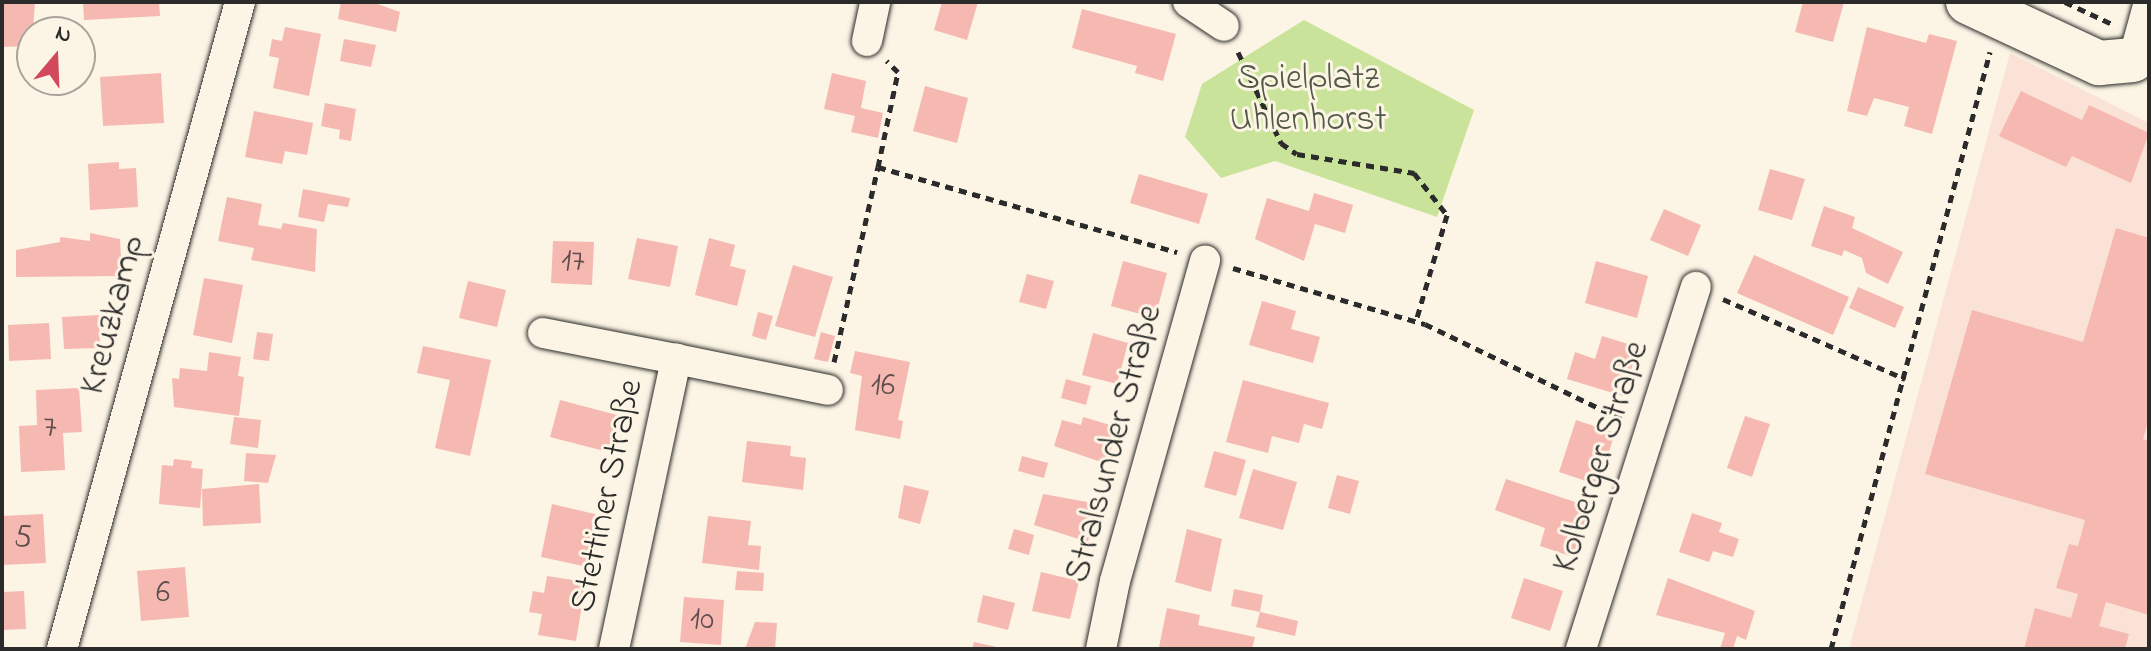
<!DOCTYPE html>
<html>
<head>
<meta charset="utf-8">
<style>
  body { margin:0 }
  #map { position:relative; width:2151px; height:651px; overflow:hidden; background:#fcf5e5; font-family:"Indie Flower",sans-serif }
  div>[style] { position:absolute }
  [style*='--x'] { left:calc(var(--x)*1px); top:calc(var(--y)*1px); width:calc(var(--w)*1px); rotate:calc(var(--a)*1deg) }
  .built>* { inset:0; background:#fae3d6 }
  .green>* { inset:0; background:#c9e49a }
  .building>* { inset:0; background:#f5b9b2 }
  .path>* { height:5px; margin-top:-2.5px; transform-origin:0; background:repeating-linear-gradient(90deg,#2b2b2b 0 8px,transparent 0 14px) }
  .roads { filter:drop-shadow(0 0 2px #2b2b2b) drop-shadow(0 0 2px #2b2b2b) }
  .street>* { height:30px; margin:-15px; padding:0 15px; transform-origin:15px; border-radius:15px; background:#fcf5e5 }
  .secondary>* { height:44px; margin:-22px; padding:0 22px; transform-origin:22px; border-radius:22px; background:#fcf5e5 }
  span { translate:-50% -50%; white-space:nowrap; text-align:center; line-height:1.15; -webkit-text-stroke:6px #fcf5e5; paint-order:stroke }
  .number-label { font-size:32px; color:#5e4e4d }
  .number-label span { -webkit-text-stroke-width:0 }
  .park-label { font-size:36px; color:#525947 }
  .street-label { font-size:36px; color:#2b2b2b }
  .frame { position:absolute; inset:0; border:4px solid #2b2b2b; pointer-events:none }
  .north { position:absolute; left:16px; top:16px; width:80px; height:80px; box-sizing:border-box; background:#fcf5e5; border:2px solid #a8a49b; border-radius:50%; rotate:19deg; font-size:22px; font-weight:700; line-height:32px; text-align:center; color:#2b2b2b }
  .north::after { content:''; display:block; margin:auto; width:28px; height:36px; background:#d1495b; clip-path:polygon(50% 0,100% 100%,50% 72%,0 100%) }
</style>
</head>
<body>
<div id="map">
  <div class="built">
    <div style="clip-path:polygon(2010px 53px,2149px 123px,2149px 649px,1849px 649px)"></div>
  </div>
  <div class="green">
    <div style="clip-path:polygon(1304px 20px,1474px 110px,1437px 217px,1275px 161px,1221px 178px,1185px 137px,1202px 84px)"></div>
  </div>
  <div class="building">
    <div style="clip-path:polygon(2px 2px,35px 2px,32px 46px,2px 47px)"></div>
    <div style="clip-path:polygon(83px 2px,159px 2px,160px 16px,84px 20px)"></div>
    <div style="clip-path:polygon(341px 2px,372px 2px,400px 12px,396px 32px,338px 19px)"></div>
    <div style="clip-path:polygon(942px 2px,978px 2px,967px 40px,934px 30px)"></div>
    <div style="clip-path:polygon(1803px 2px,1844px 2px,1833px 42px,1795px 32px)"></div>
    <div style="clip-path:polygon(1082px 9px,1176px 34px,1163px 81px,1135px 73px,1137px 66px,1072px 48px)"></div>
    <div style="clip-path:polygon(285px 27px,321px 34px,309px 96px,273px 88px,279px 58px,269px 56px,272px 39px,282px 41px)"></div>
    <div style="clip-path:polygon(1867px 27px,1926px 43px,1929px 34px,1957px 41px,1932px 134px,1904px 126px,1909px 107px,1886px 101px,1874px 98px,1867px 116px,1847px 111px)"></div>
    <div style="clip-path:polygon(344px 39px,376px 45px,371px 67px,340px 61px)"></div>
    <div style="clip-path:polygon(161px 73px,164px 123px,103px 126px,100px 77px)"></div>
    <div style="clip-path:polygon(832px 73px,866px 81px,861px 108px,883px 113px,878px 138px,851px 132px,855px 116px,824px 109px)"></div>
    <div style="clip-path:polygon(925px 86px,968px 98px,957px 143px,913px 131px)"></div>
    <div style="clip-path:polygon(2021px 91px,2082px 120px,2089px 105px,2149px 133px,2131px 183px,2072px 156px,2066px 167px,1999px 136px)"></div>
    <div style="clip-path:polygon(325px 103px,356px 109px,351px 141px,339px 139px,340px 130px,321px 126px)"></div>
    <div style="clip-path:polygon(254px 111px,313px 123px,307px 155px,285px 151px,282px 164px,245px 157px)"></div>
    <div style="clip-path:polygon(119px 162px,119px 169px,136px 168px,138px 207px,90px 210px,88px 164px)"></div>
    <div style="clip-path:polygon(1770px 169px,1805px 179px,1792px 220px,1758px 210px)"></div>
    <div style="clip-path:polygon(1139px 174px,1208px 194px,1199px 224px,1130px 203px)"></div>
    <div style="clip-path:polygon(303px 189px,350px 198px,348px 207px,328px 204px,324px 222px,298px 217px)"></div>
    <div style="clip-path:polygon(1314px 193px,1353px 205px,1345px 233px,1315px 224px,1304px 261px,1255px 239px,1267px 198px,1309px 211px)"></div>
    <div style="clip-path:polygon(227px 197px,262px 204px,258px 225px,281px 229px,283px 223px,317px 229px,315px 272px,251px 260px,254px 248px,218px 241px)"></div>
    <div style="clip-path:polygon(1824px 206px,1855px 217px,1852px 228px,1903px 252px,1888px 284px,1866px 273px,1862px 258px,1844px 250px,1842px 256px,1811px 246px)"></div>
    <div style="clip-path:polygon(1664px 209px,1701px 225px,1688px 256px,1650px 240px)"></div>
    <div style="clip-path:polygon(2116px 228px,2149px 238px,2149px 418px,2143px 439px,2149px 441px,2149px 615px,2106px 602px,2099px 626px,2129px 634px,2125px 649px,2024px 649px,2035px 608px,2071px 618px,2078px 594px,2056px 588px,2069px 544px,2078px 546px,2085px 520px,1925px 474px,1972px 310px,2083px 342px)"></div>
    <div style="clip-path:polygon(90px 233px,120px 239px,122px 276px,16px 277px,16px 250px,60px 242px,60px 237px,90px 241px)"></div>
    <div style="clip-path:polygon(637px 238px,678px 246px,670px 287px,628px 279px)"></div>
    <div style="clip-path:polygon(709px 238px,735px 245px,730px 266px,746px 270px,737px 306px,695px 295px)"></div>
    <div style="clip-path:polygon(553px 241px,594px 242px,592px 285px,551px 283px)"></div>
    <div style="clip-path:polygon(1754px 255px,1849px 297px,1833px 335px,1737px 293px)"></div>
    <div style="clip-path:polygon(1123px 261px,1167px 273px,1155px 318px,1111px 306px)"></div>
    <div style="clip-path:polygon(1596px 261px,1648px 276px,1637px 318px,1585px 303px)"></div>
    <div style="clip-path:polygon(793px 265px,833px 277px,815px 337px,775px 326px)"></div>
    <div style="clip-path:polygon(1027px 274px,1054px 281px,1046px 309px,1019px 302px)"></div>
    <div style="clip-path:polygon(204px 278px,243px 285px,232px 343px,193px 335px)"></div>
    <div style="clip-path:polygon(468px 281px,506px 290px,497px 327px,459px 318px)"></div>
    <div style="clip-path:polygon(1858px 287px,1904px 307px,1895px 328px,1849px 308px)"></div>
    <div style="clip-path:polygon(1262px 301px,1296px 311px,1291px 329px,1320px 337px,1313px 363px,1249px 345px)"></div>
    <div style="clip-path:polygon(758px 312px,773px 316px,766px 340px,752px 336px)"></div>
    <div style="clip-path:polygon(99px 315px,100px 348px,64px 349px,62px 317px)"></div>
    <div style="clip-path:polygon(49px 323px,51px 359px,9px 361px,8px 325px)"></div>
    <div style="clip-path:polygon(257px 332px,273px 334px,269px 361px,253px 359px)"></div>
    <div style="clip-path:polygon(821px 332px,835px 336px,828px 362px,814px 359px)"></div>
    <div style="clip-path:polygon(1093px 333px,1128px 343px,1117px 384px,1082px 375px)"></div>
    <div style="clip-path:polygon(1602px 336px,1638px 347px,1623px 396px,1567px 379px,1575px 352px,1595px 359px)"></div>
    <div style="clip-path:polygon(423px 346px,491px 360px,470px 456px,435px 448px,450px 380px,417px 373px)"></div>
    <div style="clip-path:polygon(855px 351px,910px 362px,898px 420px,903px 421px,900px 439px,855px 430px,862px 376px,850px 373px)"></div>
    <div style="clip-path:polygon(209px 352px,241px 357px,238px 376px,244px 377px,239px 416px,174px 407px,172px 378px,179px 379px,180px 368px,207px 371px)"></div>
    <div style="clip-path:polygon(1066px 379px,1091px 386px,1086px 405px,1061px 398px)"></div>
    <div style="clip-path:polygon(1243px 380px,1329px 403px,1322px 429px,1304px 424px,1299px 443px,1272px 436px,1268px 453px,1226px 442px)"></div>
    <div style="clip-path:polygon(79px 388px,82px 432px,63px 433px,65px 470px,21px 472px,19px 426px,37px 425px,36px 390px)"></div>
    <div style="clip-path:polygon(560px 400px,617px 415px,608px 452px,550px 437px)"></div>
    <div style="clip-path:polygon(1745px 416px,1770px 424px,1752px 477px,1727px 468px)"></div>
    <div style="clip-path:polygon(234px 417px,261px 420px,258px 448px,230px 444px)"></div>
    <div style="clip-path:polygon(1083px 417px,1117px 427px,1107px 464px,1054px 446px,1062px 420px,1081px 425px)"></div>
    <div style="clip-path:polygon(1576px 420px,1615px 433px,1598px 485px,1559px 472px)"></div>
    <div style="clip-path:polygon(747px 441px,791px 446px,790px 456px,806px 458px,803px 490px,742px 482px)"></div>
    <div style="clip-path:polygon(1214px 451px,1246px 460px,1236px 496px,1204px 487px)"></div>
    <div style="clip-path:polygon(246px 453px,276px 455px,268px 483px,244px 481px)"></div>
    <div style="clip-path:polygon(1022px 456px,1048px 463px,1044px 478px,1018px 471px)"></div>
    <div style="clip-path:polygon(174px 459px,192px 461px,191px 468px,203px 469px,200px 508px,159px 504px,162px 465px,173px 466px)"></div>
    <div style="clip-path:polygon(1253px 469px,1297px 482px,1283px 530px,1239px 518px)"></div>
    <div style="clip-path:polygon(1337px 475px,1359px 481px,1350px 514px,1328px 508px)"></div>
    <div style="clip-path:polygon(1506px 479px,1590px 507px,1573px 557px,1540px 546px,1545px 528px,1495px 510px)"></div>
    <div style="clip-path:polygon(259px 484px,261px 523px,203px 526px,202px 489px)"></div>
    <div style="clip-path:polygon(904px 485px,929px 491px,920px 524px,898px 518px)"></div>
    <div style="clip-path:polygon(1043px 494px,1098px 504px,1088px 542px,1034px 525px)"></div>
    <div style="clip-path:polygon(552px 504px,599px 515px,588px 567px,541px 557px)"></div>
    <div style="clip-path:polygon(1692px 513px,1722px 523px,1719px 532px,1739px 539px,1733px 557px,1713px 551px,1709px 562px,1679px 552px)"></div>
    <div style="clip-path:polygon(43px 514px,46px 563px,2px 565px,2px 516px)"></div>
    <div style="clip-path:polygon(708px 516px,751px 521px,748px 545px,761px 546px,759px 570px,702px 563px)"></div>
    <div style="clip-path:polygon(1014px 529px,1034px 535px,1029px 555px,1008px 549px)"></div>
    <div style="clip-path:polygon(1187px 529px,1222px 539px,1211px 592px,1175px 582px)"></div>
    <div style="clip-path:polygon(185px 567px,189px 617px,141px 621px,137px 571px)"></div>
    <div style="clip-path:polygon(737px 571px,764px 573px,763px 591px,735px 590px)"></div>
    <div style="clip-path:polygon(1041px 572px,1079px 581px,1070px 619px,1032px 611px)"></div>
    <div style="clip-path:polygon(547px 576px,586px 582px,576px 641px,538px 635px,542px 614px,529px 612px,533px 591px,544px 593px)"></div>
    <div style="clip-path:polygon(1524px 578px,1563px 591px,1550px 631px,1511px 618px)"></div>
    <div style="clip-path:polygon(1668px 578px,1755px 611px,1746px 640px,1737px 636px,1733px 649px,1720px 649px,1725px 633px,1656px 615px)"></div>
    <div style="clip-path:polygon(1234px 589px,1263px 595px,1260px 612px,1231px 606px)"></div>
    <div style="clip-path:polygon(24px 591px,26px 629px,2px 630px,2px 592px)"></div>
    <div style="clip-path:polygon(983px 595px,1015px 603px,1008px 630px,977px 622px)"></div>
    <div style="clip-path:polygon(684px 597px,724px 600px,721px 645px,680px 642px)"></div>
    <div style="clip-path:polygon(1167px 608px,1200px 615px,1198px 625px,1255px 637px,1252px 649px,1159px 647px)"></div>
    <div style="clip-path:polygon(1260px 612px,1298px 621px,1295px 636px,1256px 627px)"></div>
    <div style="clip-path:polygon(755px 622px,777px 623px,775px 649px,745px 649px)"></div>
    <div style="clip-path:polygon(974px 642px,1001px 648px,1001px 649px,972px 649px)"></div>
  </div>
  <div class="path">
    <div style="--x:2065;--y:2;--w:52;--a:25.1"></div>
    <div style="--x:1238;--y:52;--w:101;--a:64.7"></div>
    <div style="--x:1281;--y:143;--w:19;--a:35"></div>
    <div style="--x:1297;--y:154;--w:119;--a:9.2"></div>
    <div style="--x:1414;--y:173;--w:53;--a:51.8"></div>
    <div style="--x:1447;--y:215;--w:110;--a:106.3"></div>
    <div style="--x:878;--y:167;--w:97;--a:-78.1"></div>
    <div style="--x:898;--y:72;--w:16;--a:-135"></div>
    <div style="--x:1233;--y:268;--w:200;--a:16.3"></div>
    <div style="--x:1425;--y:324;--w:221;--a:25.8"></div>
    <div style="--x:1723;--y:299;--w:199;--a:23.7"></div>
    <div style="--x:834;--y:362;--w:200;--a:-77.3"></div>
    <div style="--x:878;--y:167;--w:311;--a:15.9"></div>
    <div style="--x:1831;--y:649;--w:618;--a:-75.09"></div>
  </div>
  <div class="roads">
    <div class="street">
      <div style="--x:1188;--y:2;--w:43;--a:33.7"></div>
      <div style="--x:867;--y:41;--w:40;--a:-78"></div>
      <div style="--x:2133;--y:60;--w:60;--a:-74.6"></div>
      <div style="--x:543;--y:333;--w:136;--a:11.1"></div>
      <div style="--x:62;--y:649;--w:671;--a:-74.62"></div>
      <div style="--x:614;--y:649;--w:297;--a:-77.9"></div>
      <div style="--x:676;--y:359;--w:155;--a:11.5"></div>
      <div style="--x:1101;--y:649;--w:69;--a:-78.4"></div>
      <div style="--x:1115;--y:581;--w:333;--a:-74.3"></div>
      <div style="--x:1581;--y:649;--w:380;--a:-72.4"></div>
    </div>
    <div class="secondary">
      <div style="--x:1968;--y:2;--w:145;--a:25"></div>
      <div style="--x:2099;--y:63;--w:34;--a:-5"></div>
    </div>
  </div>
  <div class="number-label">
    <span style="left:573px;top:263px">17</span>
    <span style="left:883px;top:387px">16</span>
    <span style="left:50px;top:429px">7</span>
    <span style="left:23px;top:539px">5</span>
    <span style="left:163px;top:594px">6</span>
    <span style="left:702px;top:621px">10</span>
  </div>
  <div class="park-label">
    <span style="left:1308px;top:100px">Spielplatz<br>Uhlenhorst</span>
  </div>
  <div class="street-label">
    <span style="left:114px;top:315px;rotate:-75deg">Kreuzkamp</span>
    <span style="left:1115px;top:444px;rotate:-75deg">Stralsunder Straße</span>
    <span style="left:1602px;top:457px;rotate:-72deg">Kolberger Straße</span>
    <span style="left:608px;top:496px;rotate:-78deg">Stettiner Straße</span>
  </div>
  <div class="frame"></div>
  <div class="north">N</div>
</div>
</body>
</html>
